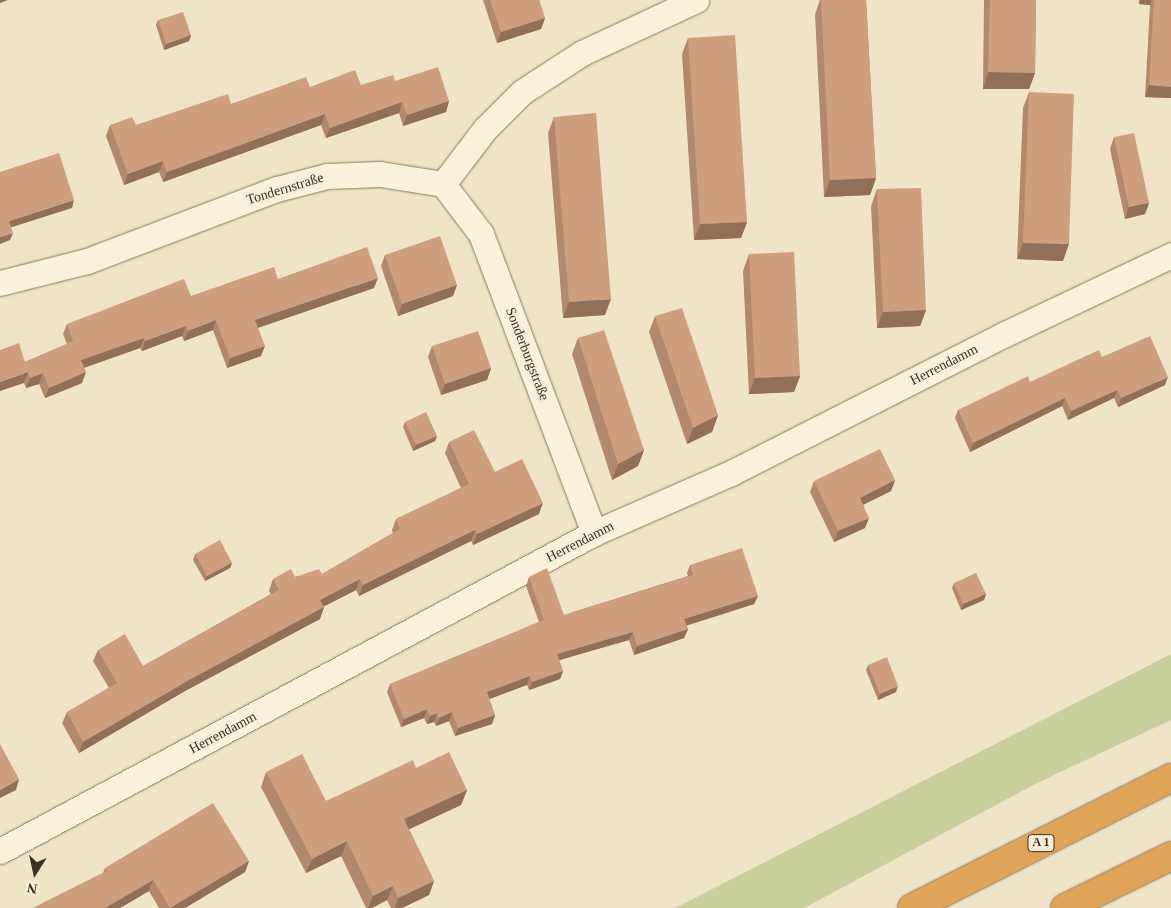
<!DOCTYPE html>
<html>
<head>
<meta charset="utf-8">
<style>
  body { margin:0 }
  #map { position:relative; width:1171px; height:908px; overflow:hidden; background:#f0e4c8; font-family:"Times New Roman",serif }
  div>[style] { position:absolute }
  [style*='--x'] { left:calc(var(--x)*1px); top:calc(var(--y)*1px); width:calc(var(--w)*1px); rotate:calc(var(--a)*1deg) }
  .green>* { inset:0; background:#c9cf9b }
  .roads { filter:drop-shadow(0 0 1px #8d765c) drop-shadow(0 0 1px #8d765c) }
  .street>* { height:25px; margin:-12.5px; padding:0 12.5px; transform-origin:12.5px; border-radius:12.5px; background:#faf1dc }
  .highway>* { height:28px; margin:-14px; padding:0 14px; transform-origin:14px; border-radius:14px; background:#e0a458 }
  .wall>* { inset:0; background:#b2896c }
  .shaded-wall>* { inset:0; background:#916f58 }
  .building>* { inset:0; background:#cf9f7d }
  span { translate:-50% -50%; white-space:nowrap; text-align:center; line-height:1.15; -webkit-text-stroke:5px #f7eed8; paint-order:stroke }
  .shield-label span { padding:1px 4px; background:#f7eed8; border:1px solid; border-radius:4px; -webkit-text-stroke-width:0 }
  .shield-label { font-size:12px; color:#3d2e20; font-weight:700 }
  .street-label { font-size:14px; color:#3d2e20 }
  .north { position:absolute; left:10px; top:848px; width:50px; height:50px; -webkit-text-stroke:4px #f7eed8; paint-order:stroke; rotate:190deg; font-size:14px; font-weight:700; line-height:20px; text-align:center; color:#3d2e20 }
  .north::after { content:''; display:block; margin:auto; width:18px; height:22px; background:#3d2e20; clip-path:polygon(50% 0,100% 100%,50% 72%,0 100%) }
</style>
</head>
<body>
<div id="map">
  <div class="green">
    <div style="clip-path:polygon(1171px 654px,1171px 720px,1035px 784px,804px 908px,675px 908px)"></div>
  </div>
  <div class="roads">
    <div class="street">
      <div style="--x:443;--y:184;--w:63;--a:52.8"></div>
      <div style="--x:481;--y:234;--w:320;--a:69.3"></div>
      <div style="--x:443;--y:184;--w:69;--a:-52.6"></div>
      <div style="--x:485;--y:129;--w:52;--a:-45"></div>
      <div style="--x:522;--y:92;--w:72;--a:-33"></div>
      <div style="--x:582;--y:53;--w:126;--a:-24.9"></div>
      <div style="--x:0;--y:283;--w:90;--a:-14.2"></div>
      <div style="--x:87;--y:261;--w:203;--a:-20.8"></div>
      <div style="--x:277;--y:189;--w:52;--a:-14.6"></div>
      <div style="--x:327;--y:176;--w:53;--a:-2.2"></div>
      <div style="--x:380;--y:174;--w:64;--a:9"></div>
      <div style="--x:0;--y:851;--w:674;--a:-28.16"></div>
      <div style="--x:594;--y:533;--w:150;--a:-23.7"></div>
      <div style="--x:731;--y:473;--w:307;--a:-26.9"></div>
      <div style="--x:1005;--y:334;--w:184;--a:-25.4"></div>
    </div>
    <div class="highway">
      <div style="--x:912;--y:908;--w:290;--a:-26.7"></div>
      <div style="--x:1065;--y:908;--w:118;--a:-26.1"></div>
    </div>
  </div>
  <div class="wall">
    <div style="clip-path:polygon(483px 0,539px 0,545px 18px,541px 29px,497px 43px)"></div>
    <div style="clip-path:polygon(820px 0,866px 0,876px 178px,870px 195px,824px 197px,815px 14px)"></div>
    <div style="clip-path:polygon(984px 0,1036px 0,1035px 73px,1029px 89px,983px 89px)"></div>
    <div style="clip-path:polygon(1139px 0,1171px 0,1171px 98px,1145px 97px,1150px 5px,1139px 4px)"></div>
    <div style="clip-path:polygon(158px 20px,191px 35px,189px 41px,164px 50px,156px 25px)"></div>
    <div style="clip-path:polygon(688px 38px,747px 222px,741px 238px,694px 240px,682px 54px)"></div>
    <div style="clip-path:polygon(361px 85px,449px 101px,446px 112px,403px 126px,399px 113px,326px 138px,321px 125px,163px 182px,159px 172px,124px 185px,106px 136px,110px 125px,136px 125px,231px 104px,310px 87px)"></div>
    <div style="clip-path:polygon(1029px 92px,1063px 261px,1017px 259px,1023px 108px)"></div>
    <div style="clip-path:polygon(554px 117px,605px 315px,563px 318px,548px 133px)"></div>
    <div style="clip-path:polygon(1114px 137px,1149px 203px,1145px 214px,1125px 219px,1110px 149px)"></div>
    <div style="clip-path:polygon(877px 189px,926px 310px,920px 326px,877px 328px,871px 206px)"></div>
    <div style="clip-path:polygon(749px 254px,800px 376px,794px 392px,749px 394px,743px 271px)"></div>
    <div style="clip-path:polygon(385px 255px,457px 285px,453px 296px,398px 316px,381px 266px)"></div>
    <div style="clip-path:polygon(278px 279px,374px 288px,258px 328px,261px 356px,227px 368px,213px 330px,184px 341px,182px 336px,142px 351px,140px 348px,84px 368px,82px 383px,45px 398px,39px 384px,26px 388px,24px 383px,25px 362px,67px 344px,63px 334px,67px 324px,191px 296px)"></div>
    <div style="clip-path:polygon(655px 316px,718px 415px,712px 432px,687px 444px,649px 332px)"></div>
    <div style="clip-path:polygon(578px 338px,644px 450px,638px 466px,612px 480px,572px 354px)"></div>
    <div style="clip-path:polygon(432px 346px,491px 368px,487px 380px,441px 395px,428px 357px)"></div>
    <div style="clip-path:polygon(1102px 357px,1165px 385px,1118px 407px,1114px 398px,1068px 420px,1062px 406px,970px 452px,955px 418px,958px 410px,1030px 382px)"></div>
    <div style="clip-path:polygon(405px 422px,437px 436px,435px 441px,413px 451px,403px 427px)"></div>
    <div style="clip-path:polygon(449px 442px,495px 472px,539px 514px,473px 545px,471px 541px,359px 596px,356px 590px,324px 606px,324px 607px,320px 619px,185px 691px,79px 753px,62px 723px,67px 712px,109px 688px,93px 661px,98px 650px,143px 666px,271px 594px,269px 591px,273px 579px,322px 574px,393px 533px,392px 530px,396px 519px,461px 488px,445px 453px)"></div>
    <div style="clip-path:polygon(895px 480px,891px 491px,863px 505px,865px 528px,834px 542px,810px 492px,814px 481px)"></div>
    <div style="clip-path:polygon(195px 554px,232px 563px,230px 568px,205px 581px,193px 560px)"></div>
    <div style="clip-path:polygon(690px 565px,758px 596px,754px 604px,686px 626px,688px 629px,684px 638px,634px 655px,629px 640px,559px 660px,563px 671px,560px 679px,529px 690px,527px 685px,489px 699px,495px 715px,492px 724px,455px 736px,449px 721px,436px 726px,434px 722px,427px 724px,424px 718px,401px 727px,387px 692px,390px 684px,539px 622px,526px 586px,529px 577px,564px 615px,688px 576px,687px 573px)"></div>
    <div style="clip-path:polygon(954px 583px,986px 594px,984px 600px,961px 610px,952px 588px)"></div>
    <div style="clip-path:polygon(868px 665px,896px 692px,878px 700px,866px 670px)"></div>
    <div style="clip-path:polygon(416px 768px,467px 790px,461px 805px,409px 829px,434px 881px,429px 895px,402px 908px,391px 908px,387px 900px,372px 908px,366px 908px,341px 856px,306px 873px,261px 787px,266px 772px,326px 801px)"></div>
    <div style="clip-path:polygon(249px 861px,245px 872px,185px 908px,159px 908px,149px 891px,120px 908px,33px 908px,103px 873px,105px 868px)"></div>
  </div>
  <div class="shaded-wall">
    <div style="clip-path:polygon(0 0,8px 0,0 3px)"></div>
    <div style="clip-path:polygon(1141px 0,1152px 0,1150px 5px,1139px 4px)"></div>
    <div style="clip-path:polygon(545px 18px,541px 29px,497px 43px,501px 32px)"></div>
    <div style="clip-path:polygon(191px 35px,189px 41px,164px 50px,166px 44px)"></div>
    <div style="clip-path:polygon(988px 72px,1035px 73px,1029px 89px,983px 89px)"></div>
    <div style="clip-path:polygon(1149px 85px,1171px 87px,1171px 98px,1145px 97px)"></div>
    <div style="clip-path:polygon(449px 101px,446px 112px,403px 126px,407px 115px)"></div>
    <div style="clip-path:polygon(402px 102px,399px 113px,326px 138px,330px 128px)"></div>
    <div style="clip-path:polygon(325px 114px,321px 125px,163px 182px,167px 172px)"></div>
    <div style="clip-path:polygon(163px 161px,159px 172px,124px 185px,128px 174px)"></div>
    <div style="clip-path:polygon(876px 178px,870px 195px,824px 197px,830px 180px)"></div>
    <div style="clip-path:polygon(74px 200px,72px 208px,6px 229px,9px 221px)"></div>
    <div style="clip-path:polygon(1149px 203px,1145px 214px,1125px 219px,1129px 207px)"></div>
    <div style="clip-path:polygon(747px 222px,741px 238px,694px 240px,700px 224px)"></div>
    <div style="clip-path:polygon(13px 233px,10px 240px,0 244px,0 237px)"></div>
    <div style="clip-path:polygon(1023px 243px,1069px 244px,1063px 261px,1017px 259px)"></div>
    <div style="clip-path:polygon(378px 278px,374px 288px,251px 330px,255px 320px)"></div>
    <div style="clip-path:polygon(457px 285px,453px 296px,398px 316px,402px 304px)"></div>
    <div style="clip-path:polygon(611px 299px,605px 315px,563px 318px,569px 302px)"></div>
    <div style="clip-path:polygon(926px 310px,920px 326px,877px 328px,883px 312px)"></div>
    <div style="clip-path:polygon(216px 320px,213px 330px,184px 341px,188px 331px)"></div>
    <div style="clip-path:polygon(186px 326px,182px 336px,142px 351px,145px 341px)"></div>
    <div style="clip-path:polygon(144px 338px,140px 348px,77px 370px,81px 360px)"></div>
    <div style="clip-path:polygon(265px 346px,261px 356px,227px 368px,230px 358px)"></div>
    <div style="clip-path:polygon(491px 368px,487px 380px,441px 395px,445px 384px)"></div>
    <div style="clip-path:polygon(28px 372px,24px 383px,0 391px,0 382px)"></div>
    <div style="clip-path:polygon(86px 372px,82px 383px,45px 398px,49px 388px)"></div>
    <div style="clip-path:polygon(43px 373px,39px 384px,26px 388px,30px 378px)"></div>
    <div style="clip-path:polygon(800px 376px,794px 392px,749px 394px,755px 378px)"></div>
    <div style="clip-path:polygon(1168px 377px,1165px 385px,1118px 407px,1121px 398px)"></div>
    <div style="clip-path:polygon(1117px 390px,1114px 398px,1068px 420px,1071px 411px)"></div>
    <div style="clip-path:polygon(1065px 398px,1062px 406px,970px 452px,973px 443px)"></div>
    <div style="clip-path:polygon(718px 415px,712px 432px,687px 444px,693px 428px)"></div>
    <div style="clip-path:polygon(437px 436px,435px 441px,413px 451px,416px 445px)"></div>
    <div style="clip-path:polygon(644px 450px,638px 466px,612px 480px,618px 464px)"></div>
    <div style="clip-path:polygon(895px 480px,891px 491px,856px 508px,860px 498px)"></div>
    <div style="clip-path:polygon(543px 503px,539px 514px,473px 545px,477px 534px)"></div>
    <div style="clip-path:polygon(869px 518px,865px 528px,834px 542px,838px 531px)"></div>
    <div style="clip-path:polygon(475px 530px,471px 541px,359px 596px,363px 585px)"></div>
    <div style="clip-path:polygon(232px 563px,230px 568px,205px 581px,207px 576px)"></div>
    <div style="clip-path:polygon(360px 579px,356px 590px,315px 611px,320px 600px)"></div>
    <div style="clip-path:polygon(986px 594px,984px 600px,961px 610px,963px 604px)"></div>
    <div style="clip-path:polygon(758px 596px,754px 604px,681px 627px,684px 619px)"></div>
    <div style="clip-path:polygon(324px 607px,320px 619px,185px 691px,79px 753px,83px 742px,189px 680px)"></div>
    <div style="clip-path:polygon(688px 629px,684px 638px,634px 655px,637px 646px)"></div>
    <div style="clip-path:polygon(633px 632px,629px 640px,553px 662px,557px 654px)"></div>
    <div style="clip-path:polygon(563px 671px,560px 679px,529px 690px,532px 682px)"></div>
    <div style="clip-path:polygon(530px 676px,527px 685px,484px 701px,487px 692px)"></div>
    <div style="clip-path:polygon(898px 686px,896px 692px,878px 700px,880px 694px)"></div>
    <div style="clip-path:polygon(427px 709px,424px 718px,401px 727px,404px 719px)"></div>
    <div style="clip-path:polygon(452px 712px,449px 721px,436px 726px,439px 718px)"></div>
    <div style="clip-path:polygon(437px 713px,434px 722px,427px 724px,430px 716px)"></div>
    <div style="clip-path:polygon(495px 715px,492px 724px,455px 736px,458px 728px)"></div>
    <div style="clip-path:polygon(19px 779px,16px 790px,0 798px,0 790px)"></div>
    <div style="clip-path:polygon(467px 790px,461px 805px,399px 834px,404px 819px)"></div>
    <div style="clip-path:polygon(347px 841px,341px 856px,306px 873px,312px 859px)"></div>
    <div style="clip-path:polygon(249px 861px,245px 872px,185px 908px,170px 908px)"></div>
    <div style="clip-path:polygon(153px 880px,149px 891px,120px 908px,105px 908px)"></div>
    <div style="clip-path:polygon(434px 881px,429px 895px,402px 908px,395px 908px,398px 898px)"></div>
    <div style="clip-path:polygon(393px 886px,387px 900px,372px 908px,368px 908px,373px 896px)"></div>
  </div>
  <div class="building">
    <div style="clip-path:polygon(490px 0,539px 0,545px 18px,501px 32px)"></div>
    <div style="clip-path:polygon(821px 0,866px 0,876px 178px,830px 180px)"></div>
    <div style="clip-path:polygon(990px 0,1036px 0,1035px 73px,988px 72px)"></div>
    <div style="clip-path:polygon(1154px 0,1171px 0,1171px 87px,1149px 85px)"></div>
    <div style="clip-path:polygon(183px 12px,191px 35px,166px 44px,158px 20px)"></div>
    <div style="clip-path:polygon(735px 35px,747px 222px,700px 224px,688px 38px)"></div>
    <div style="clip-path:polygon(438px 67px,449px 101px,407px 115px,402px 102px,330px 128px,325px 114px,167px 172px,163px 161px,128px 174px,110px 125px,132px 117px,136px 125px,228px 94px,231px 104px,306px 77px,310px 87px,355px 70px,361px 85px,393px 75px,395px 81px)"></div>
    <div style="clip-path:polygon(1029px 92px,1074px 94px,1069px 244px,1023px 243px)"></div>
    <div style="clip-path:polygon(596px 113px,611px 299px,569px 302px,554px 117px)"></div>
    <div style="clip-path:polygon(1134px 133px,1149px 203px,1129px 207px,1114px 137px)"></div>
    <div style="clip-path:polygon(59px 153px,74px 200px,9px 221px,13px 233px,0 237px,0 172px)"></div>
    <div style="clip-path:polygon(921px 188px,926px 310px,883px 312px,877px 189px)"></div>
    <div style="clip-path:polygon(440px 236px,457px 285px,402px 304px,385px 255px)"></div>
    <div style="clip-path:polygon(367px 247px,378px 278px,255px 320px,265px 346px,230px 358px,216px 320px,188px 331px,186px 326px,145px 341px,144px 338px,81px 360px,86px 372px,49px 388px,43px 373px,30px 378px,28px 372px,0 382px,0 350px,19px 343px,25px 362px,73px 341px,67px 324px,184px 279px,191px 296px,274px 267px,278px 279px)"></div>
    <div style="clip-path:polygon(794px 252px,800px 376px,755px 378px,749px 254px)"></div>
    <div style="clip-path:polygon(682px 308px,718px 415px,693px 428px,655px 316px)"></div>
    <div style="clip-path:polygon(604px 330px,644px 450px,618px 464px,578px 338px)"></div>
    <div style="clip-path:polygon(478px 331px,491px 368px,445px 384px,432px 346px)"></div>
    <div style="clip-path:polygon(1150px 336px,1168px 377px,1121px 398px,1117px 390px,1071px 411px,1065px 398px,973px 443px,958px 410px,1028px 376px,1030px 382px,1099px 350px,1102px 357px)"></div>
    <div style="clip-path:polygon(426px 412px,437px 436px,416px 445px,405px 422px)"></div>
    <div style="clip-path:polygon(474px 430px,495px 472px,522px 459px,543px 503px,477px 534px,475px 530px,363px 585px,360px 579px,320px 600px,324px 607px,189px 680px,83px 742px,67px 712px,117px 683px,98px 650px,125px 634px,143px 666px,279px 590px,273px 579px,291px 569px,295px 577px,319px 569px,322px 574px,400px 529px,396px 519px,469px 484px,449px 442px)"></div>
    <div style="clip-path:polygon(880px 449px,895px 480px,860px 498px,869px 518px,838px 531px,814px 481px)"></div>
    <div style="clip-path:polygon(220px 540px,232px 563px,207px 576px,195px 554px)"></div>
    <div style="clip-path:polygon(742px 548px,758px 596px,684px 619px,688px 629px,637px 646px,633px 632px,557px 654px,563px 671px,532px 682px,530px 676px,487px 692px,495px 715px,458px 728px,452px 712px,439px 718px,437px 713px,430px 716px,427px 709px,404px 719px,390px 684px,544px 620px,529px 577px,547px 568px,564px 615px,693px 575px,690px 565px)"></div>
    <div style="clip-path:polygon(976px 573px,986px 594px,963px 604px,954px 583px)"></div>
    <div style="clip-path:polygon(887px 657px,898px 686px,880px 694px,868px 665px)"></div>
    <div style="clip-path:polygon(0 744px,19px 779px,0 790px)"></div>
    <div style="clip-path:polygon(449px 752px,467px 790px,404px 819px,434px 881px,398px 898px,393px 886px,373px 896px,347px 841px,312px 859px,266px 772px,302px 754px,326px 801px,413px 760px,416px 768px)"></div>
    <div style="clip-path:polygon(213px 803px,249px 861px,170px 908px,153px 880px,105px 908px,33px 908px,107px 871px,105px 868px)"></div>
  </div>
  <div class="shield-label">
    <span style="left:1041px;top:843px">A 1</span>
  </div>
  <div class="street-label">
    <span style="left:285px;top:189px;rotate:-17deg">Tondernstraße</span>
    <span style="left:527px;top:354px;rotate:69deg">Sonderburgstraße</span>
    <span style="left:944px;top:365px;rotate:-27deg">Herrendamm</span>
    <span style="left:580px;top:542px;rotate:-27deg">Herrendamm</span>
    <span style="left:223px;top:733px;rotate:-28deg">Herrendamm</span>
  </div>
  <div class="north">N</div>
</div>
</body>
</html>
